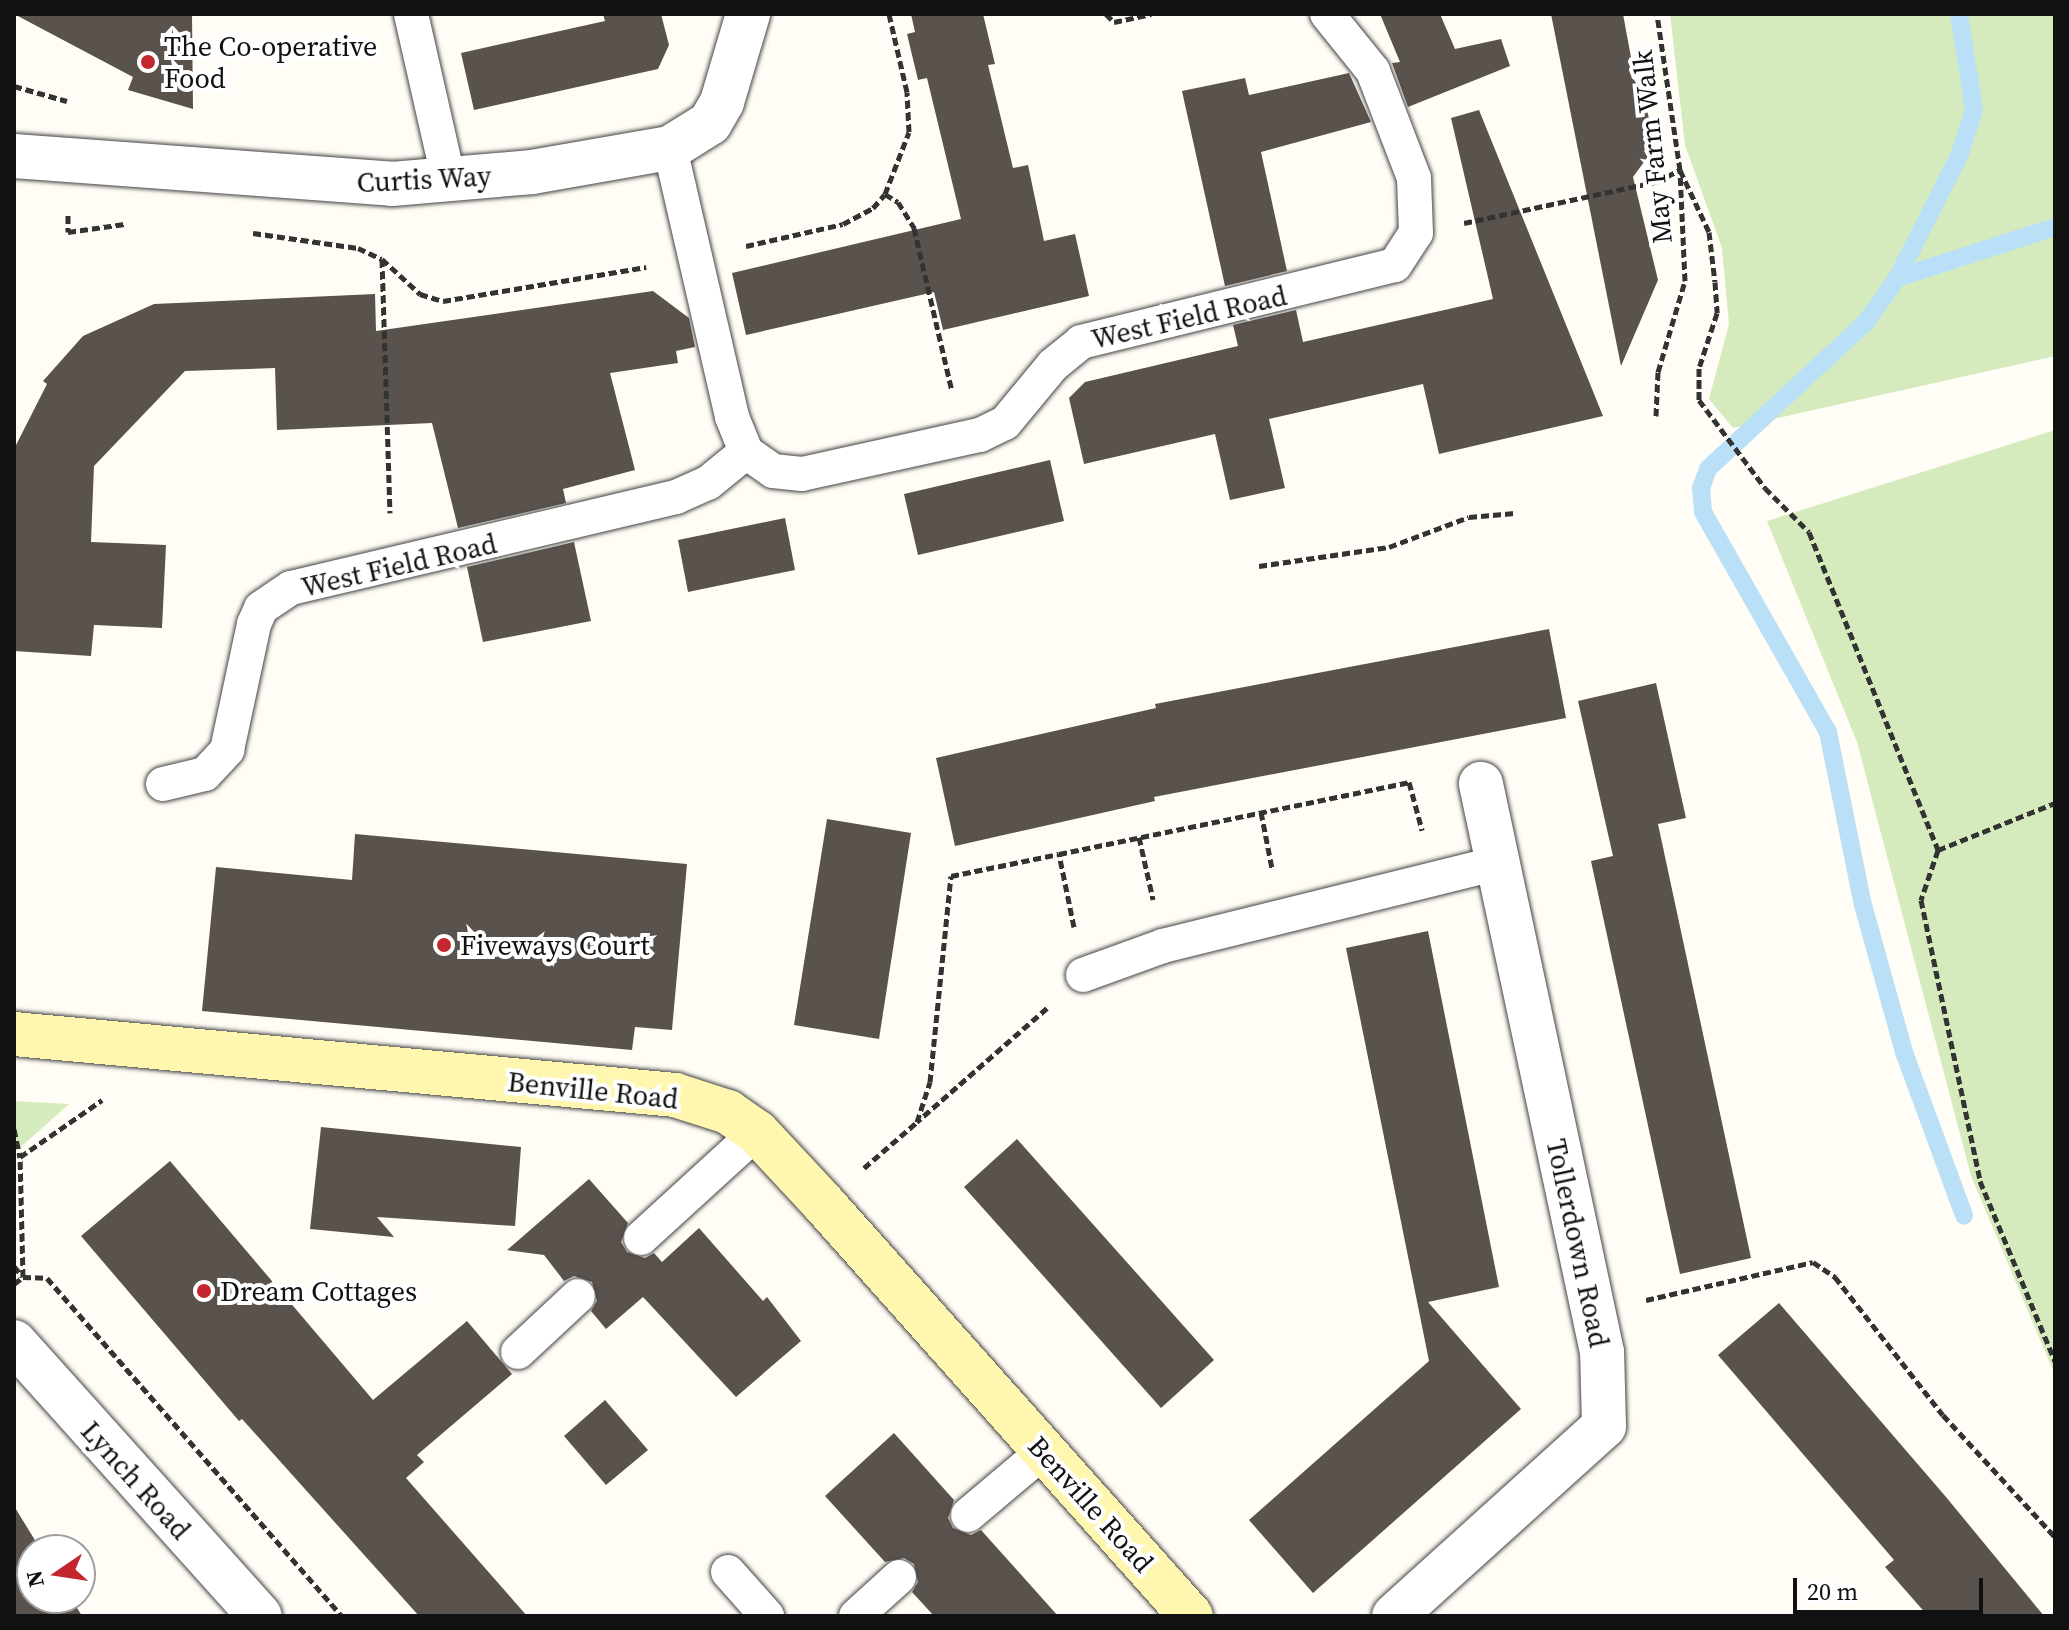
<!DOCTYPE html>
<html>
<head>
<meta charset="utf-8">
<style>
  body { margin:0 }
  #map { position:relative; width:2069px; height:1630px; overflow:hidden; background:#fffdf5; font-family:"Source Serif 4",serif }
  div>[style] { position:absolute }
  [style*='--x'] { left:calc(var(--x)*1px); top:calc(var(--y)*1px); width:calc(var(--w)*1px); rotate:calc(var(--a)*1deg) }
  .green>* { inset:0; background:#d5ebbd }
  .stream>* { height:18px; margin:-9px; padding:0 9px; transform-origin:9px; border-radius:9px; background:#b9e0f7 }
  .building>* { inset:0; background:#5a524d }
  .path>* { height:5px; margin-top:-2.5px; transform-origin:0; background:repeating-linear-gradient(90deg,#333 0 8px,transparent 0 12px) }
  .roads { filter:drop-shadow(0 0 2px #444) drop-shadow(0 0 2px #444) }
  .service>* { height:34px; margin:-17px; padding:0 17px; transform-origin:17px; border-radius:17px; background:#fff }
  .minor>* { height:44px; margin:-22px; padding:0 22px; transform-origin:22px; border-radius:22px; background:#fff }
  .secondary>* { height:44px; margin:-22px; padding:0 22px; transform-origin:22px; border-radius:22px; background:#fff6b0 }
  .dots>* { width:22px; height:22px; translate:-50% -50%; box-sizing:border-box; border:4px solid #fff; border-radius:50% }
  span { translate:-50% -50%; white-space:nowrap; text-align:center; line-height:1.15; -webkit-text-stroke:8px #fff; paint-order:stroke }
  .poi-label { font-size:28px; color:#111 }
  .left { translate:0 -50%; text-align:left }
  .street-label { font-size:28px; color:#111 }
  .frame { position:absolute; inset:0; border:16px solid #111; pointer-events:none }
  .north { position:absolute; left:16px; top:1534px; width:80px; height:80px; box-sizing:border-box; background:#fff; border:2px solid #a0a0a0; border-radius:50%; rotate:257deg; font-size:22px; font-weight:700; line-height:32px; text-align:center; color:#111 }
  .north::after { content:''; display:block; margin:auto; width:28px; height:36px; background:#c4262e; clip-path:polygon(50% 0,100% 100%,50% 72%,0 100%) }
  .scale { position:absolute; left:1793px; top:1578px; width:190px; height:36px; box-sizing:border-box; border:4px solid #111; border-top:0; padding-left:10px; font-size:24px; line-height:28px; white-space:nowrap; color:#111; -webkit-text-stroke:6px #fff; paint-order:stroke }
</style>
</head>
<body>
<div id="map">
  <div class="green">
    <div style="clip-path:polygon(1670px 14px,2055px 14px,2055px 356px,1733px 428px,1709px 399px,1729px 324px,1722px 248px,1685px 145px)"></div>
    <div style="clip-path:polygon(2055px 430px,2055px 1375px,1971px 1176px,1857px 742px,1767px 521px)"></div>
    <div style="clip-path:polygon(14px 1101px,69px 1104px,14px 1153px)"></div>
  </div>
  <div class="stream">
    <div style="--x:1959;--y:14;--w:97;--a:81.1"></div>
    <div style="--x:1974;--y:110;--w:46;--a:107.7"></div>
    <div style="--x:1960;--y:154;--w:139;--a:116.9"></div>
    <div style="--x:1897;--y:278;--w:52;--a:124.9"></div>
    <div style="--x:1867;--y:321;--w:217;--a:137.1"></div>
    <div style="--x:1708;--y:469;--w:20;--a:110"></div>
    <div style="--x:1701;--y:488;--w:24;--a:85"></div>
    <div style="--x:1703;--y:512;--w:253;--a:60.4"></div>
    <div style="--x:1828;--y:732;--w:177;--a:78.6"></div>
    <div style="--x:1863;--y:905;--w:156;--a:74.4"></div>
    <div style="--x:1905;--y:1055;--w:171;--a:69.8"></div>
    <div style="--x:1897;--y:278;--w:166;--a:-17.9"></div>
  </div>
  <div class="building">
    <div style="clip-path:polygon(14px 14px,192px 14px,193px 109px,128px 90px,133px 77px)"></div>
    <div style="clip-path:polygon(603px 14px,661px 14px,669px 45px,658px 69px,474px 110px,461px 53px,605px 21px)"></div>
    <div style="clip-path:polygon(911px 14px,983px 14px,995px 64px,988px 65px,1013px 168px,1028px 165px,1044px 241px,1075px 234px,1089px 296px,943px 330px,934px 292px,746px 335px,732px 273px,961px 219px,927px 78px,918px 80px,907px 34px,915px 32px)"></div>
    <div style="clip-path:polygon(1380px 14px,1440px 14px,1455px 49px,1501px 39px,1510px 66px,1408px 107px,1392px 63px,1400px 62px)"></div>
    <div style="clip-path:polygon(1551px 14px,1623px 14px,1640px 106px,1646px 105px,1655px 147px,1633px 177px,1658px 280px,1621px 366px)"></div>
    <div style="clip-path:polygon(1349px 73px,1371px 122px,1261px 152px,1287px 271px,1225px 286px,1182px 91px,1245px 78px,1249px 95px)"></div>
    <div style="clip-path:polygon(1479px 110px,1603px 416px,1439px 454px,1423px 384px,1269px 419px,1285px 488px,1230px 500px,1215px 434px,1084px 464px,1069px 398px,1085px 382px,1238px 346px,1233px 325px,1296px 310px,1303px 342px,1493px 299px,1451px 118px)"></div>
    <div style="clip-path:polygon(653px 291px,689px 318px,695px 347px,676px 351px,678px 363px,610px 373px,635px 470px,563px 489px,566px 503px,458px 528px,432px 423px,277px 430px,275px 368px,185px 371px,94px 466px,91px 542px,166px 545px,162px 628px,94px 625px,91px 656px,14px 651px,14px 449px,47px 384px,43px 381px,83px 336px,154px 304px,375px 294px,376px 331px)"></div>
    <div style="clip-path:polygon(1050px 460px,1064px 521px,918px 555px,904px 494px)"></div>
    <div style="clip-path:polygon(785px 518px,795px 570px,688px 592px,678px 540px)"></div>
    <div style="clip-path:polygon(574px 542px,591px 621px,483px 642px,467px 567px)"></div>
    <div style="clip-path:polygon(1549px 629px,1566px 718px,1154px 797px,1155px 801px,955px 846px,936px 758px,1156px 708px,1155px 704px)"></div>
    <div style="clip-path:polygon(1656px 683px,1686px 818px,1658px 824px,1751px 1258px,1680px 1274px,1591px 861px,1613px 856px,1578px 701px)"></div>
    <div style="clip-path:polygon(827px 819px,911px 833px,879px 1039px,794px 1025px)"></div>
    <div style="clip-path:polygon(355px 834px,687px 864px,672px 1030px,635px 1027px,632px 1050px,202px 1011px,216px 867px,352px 880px)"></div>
    <div style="clip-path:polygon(1428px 931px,1499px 1287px,1428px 1302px,1521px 1409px,1313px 1593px,1249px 1520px,1429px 1361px,1346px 948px)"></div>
    <div style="clip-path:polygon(321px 1127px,521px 1147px,515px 1226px,377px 1217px,394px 1237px,310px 1229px)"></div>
    <div style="clip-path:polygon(1017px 1139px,1214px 1360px,1161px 1408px,964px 1187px)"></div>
    <div style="clip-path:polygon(170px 1161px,373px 1400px,467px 1321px,512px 1374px,417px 1455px,424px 1462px,406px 1478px,527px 1616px,419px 1616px,242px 1419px,239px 1421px,81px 1236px)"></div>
    <div style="clip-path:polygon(589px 1179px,628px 1223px,621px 1242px,627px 1252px,645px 1258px,654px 1253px,662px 1262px,699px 1228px,763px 1301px,767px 1297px,801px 1341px,736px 1397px,643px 1297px,606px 1329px,591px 1311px,597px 1301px,592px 1282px,574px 1276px,564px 1281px,544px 1255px,507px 1250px)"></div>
    <div style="clip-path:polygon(1779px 1303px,1946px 1497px,2044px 1616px,1928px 1616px,1885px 1567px,1894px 1560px,1718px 1355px)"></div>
    <div style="clip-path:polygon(605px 1400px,648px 1450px,606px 1485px,564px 1436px)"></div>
    <div style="clip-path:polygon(894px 1433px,954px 1500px,948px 1518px,953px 1528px,971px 1535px,981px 1530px,1058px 1616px,934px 1616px,912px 1592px,918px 1582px,914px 1564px,904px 1558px,885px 1562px,825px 1496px)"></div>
    <div style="clip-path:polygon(14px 1506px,41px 1550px,32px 1550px,32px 1598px,71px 1598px,82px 1616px,14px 1616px)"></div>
  </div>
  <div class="path">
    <div style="--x:1106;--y:14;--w:11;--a:45"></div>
    <div style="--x:1114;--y:22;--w:38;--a:-12"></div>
    <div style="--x:14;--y:86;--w:55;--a:15.8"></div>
    <div style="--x:885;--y:194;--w:15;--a:32"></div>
    <div style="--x:898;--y:202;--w:31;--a:58"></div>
    <div style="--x:914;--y:228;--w:167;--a:76.9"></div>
    <div style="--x:68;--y:215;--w:17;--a:90"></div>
    <div style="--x:68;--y:232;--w:57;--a:-8.1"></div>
    <div style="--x:1464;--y:223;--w:196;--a:-12.1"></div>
    <div style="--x:1656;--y:182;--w:27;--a:-27"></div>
    <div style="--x:1680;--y:170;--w:68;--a:64.9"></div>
    <div style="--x:1709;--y:232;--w:50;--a:83.2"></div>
    <div style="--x:1715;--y:282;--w:31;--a:86"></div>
    <div style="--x:1717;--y:313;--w:58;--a:108.1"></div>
    <div style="--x:1699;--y:368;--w:32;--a:90"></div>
    <div style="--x:1699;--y:400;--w:110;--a:53.1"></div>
    <div style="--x:1765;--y:488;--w:62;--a:45"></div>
    <div style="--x:1809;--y:532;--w:343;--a:67.9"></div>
    <div style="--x:1938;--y:850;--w:126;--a:-21.9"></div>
    <div style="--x:253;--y:233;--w:106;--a:8.1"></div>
    <div style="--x:358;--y:248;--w:26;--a:25"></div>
    <div style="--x:382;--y:259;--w:52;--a:42.6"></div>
    <div style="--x:420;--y:294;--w:24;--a:17"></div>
    <div style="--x:443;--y:301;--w:206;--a:-9.5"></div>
    <div style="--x:746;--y:246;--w:99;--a:-12.8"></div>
    <div style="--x:843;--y:224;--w:34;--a:-28"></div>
    <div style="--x:873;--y:208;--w:18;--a:-49"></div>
    <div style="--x:885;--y:194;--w:66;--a:-68.8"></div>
    <div style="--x:909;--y:132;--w:40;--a:-92.9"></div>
    <div style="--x:907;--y:92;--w:80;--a:-103"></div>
    <div style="--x:382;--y:259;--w:254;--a:88.2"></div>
    <div style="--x:1656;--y:416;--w:44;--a:-87.4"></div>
    <div style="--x:1658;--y:372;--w:95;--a:-73.5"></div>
    <div style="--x:1685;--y:281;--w:111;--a:-92.6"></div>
    <div style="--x:1680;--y:170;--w:158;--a:-98.4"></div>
    <div style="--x:1259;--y:566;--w:131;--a:-8.3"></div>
    <div style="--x:1389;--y:547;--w:85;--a:-20.6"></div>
    <div style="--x:1469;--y:517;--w:46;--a:-5"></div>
    <div style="--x:1261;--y:812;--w:57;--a:78.9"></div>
    <div style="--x:1139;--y:837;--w:64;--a:77.3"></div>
    <div style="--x:1938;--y:850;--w:53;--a:108.8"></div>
    <div style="--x:1921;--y:900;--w:287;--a:78.1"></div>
    <div style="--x:1980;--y:1181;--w:195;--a:67.4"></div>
    <div style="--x:1074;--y:927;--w:75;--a:-101.6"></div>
    <div style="--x:1059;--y:854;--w:357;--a:-11.6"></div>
    <div style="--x:1409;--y:782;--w:50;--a:74.8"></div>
    <div style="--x:1047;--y:1008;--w:173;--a:138.8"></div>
    <div style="--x:917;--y:1122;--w:42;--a:-72"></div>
    <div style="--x:930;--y:1082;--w:207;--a:-84.2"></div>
    <div style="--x:951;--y:876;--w:110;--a:-11.5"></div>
    <div style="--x:14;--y:1129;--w:29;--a:78"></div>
    <div style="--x:864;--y:1168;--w:70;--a:-41"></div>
    <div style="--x:14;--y:1266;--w:13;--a:51"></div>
    <div style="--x:23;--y:1277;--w:120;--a:-91.4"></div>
    <div style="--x:20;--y:1157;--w:100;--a:-34.8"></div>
    <div style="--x:14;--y:1284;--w:11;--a:-38"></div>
    <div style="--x:23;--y:1277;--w:24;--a:2"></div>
    <div style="--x:47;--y:1278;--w:449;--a:48.9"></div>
    <div style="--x:1646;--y:1300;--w:171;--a:-12.8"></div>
    <div style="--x:1813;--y:1262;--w:27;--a:34"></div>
    <div style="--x:1835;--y:1277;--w:175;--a:52"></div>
    <div style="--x:1943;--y:1415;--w:166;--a:47.4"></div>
  </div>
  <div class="roads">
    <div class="service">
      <div style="--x:411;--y:14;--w:171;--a:77.2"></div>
      <div style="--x:670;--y:148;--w:276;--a:77"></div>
      <div style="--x:732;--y:417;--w:38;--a:68"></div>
      <div style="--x:163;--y:784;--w:43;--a:-13.4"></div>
      <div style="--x:205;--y:774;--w:33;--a:-47"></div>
      <div style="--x:227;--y:750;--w:129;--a:-77.9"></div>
      <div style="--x:254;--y:624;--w:17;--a:-66"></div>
      <div style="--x:261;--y:608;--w:36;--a:-34"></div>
      <div style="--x:291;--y:588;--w:396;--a:-13.3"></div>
      <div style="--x:676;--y:497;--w:35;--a:-24"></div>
      <div style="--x:708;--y:483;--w:49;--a:-39.2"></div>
      <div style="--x:746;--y:452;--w:33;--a:35"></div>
      <div style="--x:773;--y:471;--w:29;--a:6"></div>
      <div style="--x:802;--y:474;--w:182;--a:-12.4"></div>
      <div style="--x:980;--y:435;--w:28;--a:-26"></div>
      <div style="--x:1005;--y:423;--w:75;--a:-50.4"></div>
      <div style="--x:1053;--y:365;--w:36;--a:-39"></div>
      <div style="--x:1081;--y:342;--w:323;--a:-13.8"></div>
      <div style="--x:1395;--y:265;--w:38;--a:-57"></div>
      <div style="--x:1416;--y:233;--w:55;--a:-92.1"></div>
      <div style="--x:1414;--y:178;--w:115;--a:-111"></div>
      <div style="--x:1373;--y:71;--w:73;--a:-128.9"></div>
      <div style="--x:1083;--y:975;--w:85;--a:-19.9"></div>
      <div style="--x:1163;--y:946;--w:345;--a:-13.9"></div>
      <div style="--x:641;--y:1238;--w:157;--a:-42.4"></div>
      <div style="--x:518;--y:1352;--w:82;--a:-43"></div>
      <div style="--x:968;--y:1515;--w:99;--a:-40.1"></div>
      <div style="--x:728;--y:1572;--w:59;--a:48.4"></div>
      <div style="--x:856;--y:1616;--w:58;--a:-42.2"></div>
    </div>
    <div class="minor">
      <div style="--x:14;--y:156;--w:379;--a:4.2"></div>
      <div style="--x:392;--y:184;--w:141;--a:-4.9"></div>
      <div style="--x:532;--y:172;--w:140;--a:-9.9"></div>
      <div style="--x:670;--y:148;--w:47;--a:-32"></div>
      <div style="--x:710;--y:123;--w:24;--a:-60"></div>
      <div style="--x:722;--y:102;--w:92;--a:-73.5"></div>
      <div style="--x:14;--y:1342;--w:368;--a:48.1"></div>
      <div style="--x:1394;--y:1616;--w:283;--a:-42.1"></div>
      <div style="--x:1604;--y:1426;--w:74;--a:-91.5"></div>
      <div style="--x:1602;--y:1352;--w:581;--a:-102.03"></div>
    </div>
    <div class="secondary">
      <div style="--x:14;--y:1034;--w:664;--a:5.27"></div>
      <div style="--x:675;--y:1095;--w:56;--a:17.8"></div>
      <div style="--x:728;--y:1112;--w:35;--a:35"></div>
      <div style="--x:757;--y:1132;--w:97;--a:47.1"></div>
      <div style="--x:823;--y:1203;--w:553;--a:48.3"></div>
    </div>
  </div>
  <div class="dots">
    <div style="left:148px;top:62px;background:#c4262e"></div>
    <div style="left:444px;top:945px;background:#c4262e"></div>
    <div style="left:204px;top:1291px;background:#c4262e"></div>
  </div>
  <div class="poi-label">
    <span class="left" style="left:164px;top:62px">The Co-operative<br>Food</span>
    <span class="left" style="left:460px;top:945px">Fiveways Court</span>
    <span class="left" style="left:220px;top:1291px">Dream Cottages</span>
  </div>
  <div class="street-label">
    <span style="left:1652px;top:147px;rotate:-96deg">May Farm Walk</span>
    <span style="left:424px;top:179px;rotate:-3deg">Curtis Way</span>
    <span style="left:1189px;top:317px;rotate:-13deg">West Field Road</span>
    <span style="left:399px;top:565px;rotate:-13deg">West Field Road</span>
    <span style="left:593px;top:1090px;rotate:6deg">Benville Road</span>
    <span style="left:1578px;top:1243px;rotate:78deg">Tollerdown Road</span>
    <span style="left:136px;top:1480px;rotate:48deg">Lynch Road</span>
    <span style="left:1091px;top:1504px;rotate:48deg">Benville Road</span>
  </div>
  <div class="frame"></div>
  <div class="north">N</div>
  <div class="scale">20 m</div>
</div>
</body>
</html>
